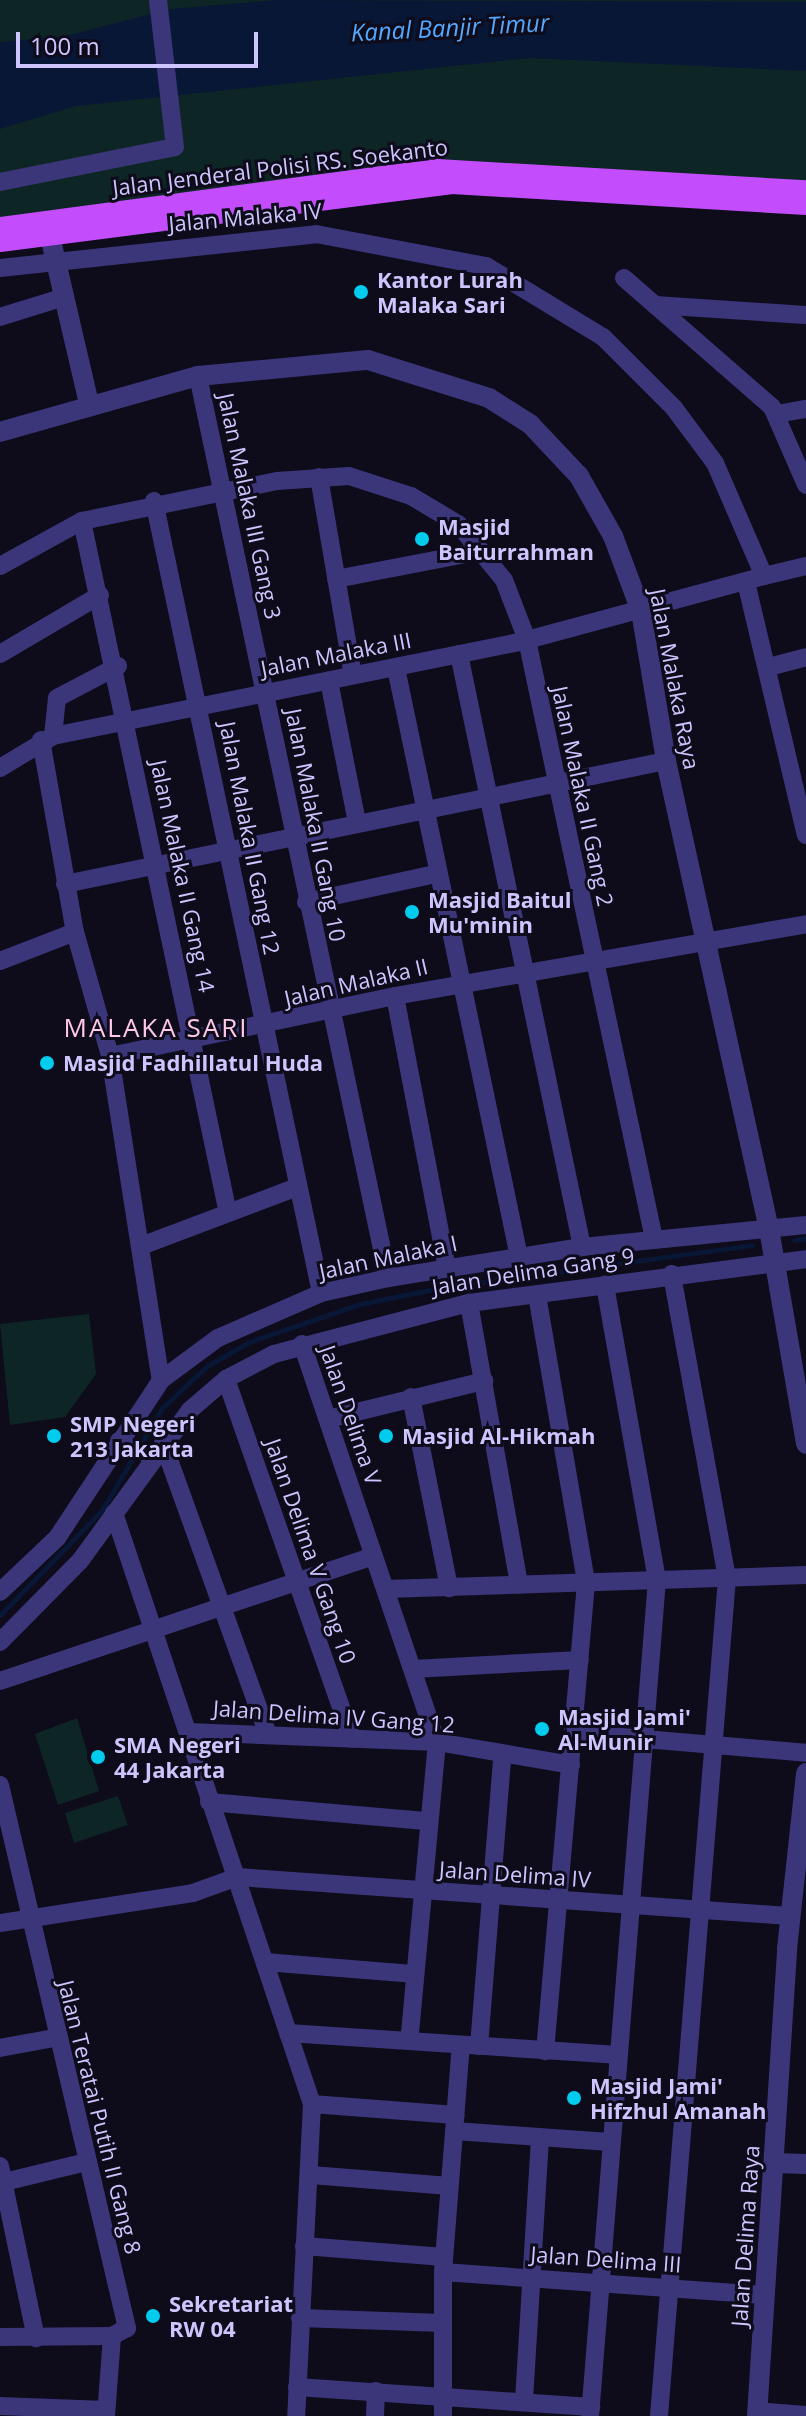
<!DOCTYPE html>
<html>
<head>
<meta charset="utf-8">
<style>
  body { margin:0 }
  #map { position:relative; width:806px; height:2416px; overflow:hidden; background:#0e0b1b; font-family:"Open Sans",sans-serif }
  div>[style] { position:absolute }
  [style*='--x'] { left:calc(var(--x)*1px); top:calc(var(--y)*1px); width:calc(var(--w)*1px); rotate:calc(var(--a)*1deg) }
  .green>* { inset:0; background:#0e2525 }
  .water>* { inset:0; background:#081736 }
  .stream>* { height:5px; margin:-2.5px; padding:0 2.5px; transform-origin:2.5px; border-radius:2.5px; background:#081736 }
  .minor>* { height:18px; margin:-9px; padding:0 9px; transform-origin:9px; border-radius:9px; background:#3b367a }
  .tertiary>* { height:20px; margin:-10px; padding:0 10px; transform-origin:10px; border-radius:10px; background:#3b367a }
  .primary>* { height:20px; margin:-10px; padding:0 10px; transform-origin:10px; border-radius:10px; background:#c34dfd }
  .dots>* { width:22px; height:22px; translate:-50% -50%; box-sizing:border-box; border:4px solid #0e0b1b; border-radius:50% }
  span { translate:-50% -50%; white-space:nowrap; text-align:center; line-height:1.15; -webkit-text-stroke:6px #0e0b1b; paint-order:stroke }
  .street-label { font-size:22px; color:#cec5ff }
  .poi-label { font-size:22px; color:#cec5ff; font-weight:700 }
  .left { translate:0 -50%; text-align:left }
  .water-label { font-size:24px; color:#54a8fe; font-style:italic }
  .quarter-label { font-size:26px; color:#ffc7e8; letter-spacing:2px }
  .scale { position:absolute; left:16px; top:32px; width:242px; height:36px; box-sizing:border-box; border:4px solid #cec5ff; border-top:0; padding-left:10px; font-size:24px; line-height:28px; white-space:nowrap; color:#cec5ff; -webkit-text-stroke:6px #0e0b1b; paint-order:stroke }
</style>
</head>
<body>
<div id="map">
  <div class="green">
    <div style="clip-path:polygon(0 0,806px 0,806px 190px,494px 170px,0 227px)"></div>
    <div style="clip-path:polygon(89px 1314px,96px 1374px,65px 1417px,10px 1425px,0 1324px)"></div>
    <div style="clip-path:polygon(77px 1718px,99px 1791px,58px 1805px,35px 1734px)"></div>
    <div style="clip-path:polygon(118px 1796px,128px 1825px,74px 1843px,65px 1813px)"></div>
  </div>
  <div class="water">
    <div style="clip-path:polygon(277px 0,806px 2px,806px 71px,530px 58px,76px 106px,0 129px,0 42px,65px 36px,171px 9px)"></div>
  </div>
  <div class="stream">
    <div style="--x:794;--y:1240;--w:12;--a:-9"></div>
    <div style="--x:0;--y:1615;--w:146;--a:-45.8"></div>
    <div style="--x:102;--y:1510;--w:118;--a:-59.5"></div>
    <div style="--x:162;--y:1408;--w:62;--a:-43"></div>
    <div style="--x:207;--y:1366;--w:48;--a:-29.7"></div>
    <div style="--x:249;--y:1342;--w:117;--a:-18.9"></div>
    <div style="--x:360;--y:1304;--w:81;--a:-11.4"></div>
    <div style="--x:439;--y:1288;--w:316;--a:-7.8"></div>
  </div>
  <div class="minor">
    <div style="--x:0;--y:182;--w:178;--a:-11.3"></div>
    <div style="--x:175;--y:147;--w:148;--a:-96.6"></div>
    <div style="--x:0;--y:268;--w:318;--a:-6.1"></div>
    <div style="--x:316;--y:234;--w:173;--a:10.7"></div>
    <div style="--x:486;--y:266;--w:137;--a:31.3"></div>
    <div style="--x:603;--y:337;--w:100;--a:45"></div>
    <div style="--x:674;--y:408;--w:69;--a:53.3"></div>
    <div style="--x:715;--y:463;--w:123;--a:66.6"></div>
    <div style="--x:764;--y:576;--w:43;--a:-13.4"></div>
    <div style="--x:624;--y:278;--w:196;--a:41.1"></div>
    <div style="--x:772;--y:407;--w:85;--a:66.4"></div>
    <div style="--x:655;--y:305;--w:151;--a:3.8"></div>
    <div style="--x:0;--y:317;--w:64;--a:-17.3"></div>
    <div style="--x:198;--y:376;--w:922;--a:78.1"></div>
    <div style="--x:777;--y:414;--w:29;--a:-10"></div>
    <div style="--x:319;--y:477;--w:201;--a:80.3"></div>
    <div style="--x:154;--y:501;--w:809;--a:78.09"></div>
    <div style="--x:82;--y:521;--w:707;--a:78.09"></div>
    <div style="--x:0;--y:566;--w:94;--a:-28.8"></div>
    <div style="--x:82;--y:521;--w:199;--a:-11.6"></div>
    <div style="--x:277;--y:481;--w:72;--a:-4"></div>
    <div style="--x:349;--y:476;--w:65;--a:17.9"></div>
    <div style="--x:411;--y:496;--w:55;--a:30.8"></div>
    <div style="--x:458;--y:524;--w:72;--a:50.6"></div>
    <div style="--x:504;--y:580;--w:64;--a:69"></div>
    <div style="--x:527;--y:640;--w:612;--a:78.03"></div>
    <div style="--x:336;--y:579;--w:148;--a:-10.9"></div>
    <div style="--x:746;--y:582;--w:260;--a:76.7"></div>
    <div style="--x:0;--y:654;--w:116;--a:-30.5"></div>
    <div style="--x:459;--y:654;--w:606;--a:78.28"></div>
    <div style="--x:769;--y:667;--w:38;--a:-15"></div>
    <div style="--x:396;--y:668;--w:602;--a:78.2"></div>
    <div style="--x:329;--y:681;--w:145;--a:78.8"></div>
    <div style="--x:53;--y:736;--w:38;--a:-84"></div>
    <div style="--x:57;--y:698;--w:69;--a:-27.7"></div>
    <div style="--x:41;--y:740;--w:195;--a:80"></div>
    <div style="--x:75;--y:932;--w:129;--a:74.2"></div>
    <div style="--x:110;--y:1056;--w:328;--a:81.1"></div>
    <div style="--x:0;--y:768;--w:62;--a:-31.1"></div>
    <div style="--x:53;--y:736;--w:484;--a:-11.4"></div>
    <div style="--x:527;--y:640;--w:245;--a:-15.1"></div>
    <div style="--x:65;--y:884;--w:613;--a:-11.57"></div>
    <div style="--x:306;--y:902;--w:133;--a:-12.2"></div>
    <div style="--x:0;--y:961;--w:80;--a:-21.1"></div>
    <div style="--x:395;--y:996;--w:277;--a:79.2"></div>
    <div style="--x:110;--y:1056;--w:291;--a:-11.9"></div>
    <div style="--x:395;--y:996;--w:417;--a:-9.9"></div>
    <div style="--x:141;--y:1246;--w:167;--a:-20.7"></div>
    <div style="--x:537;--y:1295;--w:292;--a:80.3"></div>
    <div style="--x:586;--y:1583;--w:470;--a:95"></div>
    <div style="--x:469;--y:1303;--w:286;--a:79.9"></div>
    <div style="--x:302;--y:1344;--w:420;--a:71.3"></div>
    <div style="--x:437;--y:1742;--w:300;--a:95.3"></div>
    <div style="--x:226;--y:1379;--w:381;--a:70.7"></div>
    <div style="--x:411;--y:1397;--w:195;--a:78.7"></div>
    <div style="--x:328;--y:1419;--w:161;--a:-13.7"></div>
    <div style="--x:119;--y:1441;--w:37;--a:24"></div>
    <div style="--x:163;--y:1443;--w:310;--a:70.2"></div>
    <div style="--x:114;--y:1513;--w:623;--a:71.48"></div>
    <div style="--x:312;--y:2104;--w:312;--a:92.9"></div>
    <div style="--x:386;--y:1589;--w:420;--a:-1.9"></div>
    <div style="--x:0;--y:1592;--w:79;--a:-43.5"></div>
    <div style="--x:57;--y:1538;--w:189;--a:-56.6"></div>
    <div style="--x:161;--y:1380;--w:71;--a:-36.4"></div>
    <div style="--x:218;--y:1338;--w:112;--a:-23.6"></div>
    <div style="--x:321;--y:1293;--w:69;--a:-12.6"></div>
    <div style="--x:388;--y:1278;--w:196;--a:-9.1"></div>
    <div style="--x:582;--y:1247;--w:225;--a:-5.6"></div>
    <div style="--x:0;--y:1642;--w:114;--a:-45.4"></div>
    <div style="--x:80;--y:1561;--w:187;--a:-53.9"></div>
    <div style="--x:190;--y:1410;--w:48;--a:-40.7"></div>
    <div style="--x:226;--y:1379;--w:54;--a:-27.5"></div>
    <div style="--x:274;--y:1354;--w:202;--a:-14.7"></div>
    <div style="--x:469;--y:1303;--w:340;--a:-7.4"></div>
    <div style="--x:413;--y:1669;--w:167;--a:-3.1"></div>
    <div style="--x:0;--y:1681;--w:394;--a:-18.5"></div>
    <div style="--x:188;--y:1732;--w:249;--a:2.3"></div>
    <div style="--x:437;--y:1742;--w:136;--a:9.7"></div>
    <div style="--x:575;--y:1733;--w:232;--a:4.9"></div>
    <div style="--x:0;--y:1785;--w:558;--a:76.84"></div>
    <div style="--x:127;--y:2328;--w:17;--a:152"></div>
    <div style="--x:112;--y:2336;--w:112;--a:179.5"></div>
    <div style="--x:209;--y:1802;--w:220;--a:5"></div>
    <div style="--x:0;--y:1923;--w:195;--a:-8.8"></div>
    <div style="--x:193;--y:1893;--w:47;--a:-20"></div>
    <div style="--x:237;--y:1877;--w:553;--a:4.04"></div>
    <div style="--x:265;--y:1962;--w:148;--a:4.6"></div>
    <div style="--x:288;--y:2033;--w:330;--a:3.8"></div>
    <div style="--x:479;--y:2046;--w:290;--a:-85.4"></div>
    <div style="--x:0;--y:2048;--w:55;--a:-10.5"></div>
    <div style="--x:312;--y:2104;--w:144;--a:4.4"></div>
    <div style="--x:455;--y:2131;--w:155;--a:4.1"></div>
    <div style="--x:0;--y:2166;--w:176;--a:78.2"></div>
    <div style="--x:311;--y:2175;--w:139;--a:4.5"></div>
    <div style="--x:0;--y:2183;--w:89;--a:-13.6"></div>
    <div style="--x:304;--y:2246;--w:140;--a:4.5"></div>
    <div style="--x:443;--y:2272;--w:323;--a:4.1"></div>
    <div style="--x:300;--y:2318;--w:143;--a:2"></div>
    <div style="--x:297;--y:2387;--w:295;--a:3.9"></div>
    <div style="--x:524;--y:2400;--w:263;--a:-86.5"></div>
    <div style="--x:0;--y:2406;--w:106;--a:2.2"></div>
    <div style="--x:757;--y:2411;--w:49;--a:4.7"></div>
    <div style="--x:106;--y:2416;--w:80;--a:-85.7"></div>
    <div style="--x:375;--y:2416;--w:25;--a:-88"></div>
    <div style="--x:443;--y:2416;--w:144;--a:-90"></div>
    <div style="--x:443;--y:2272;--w:228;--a:-85.5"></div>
    <div style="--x:590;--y:2416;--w:839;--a:-85.42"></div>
    <div style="--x:657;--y:1580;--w:300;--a:-100"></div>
    <div style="--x:659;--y:2416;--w:841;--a:-85.36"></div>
    <div style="--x:727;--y:1578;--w:309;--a:-100.3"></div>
  </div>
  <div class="tertiary">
    <div style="--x:50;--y:236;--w:172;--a:76.9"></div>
    <div style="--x:0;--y:432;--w:206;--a:-15.8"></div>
    <div style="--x:198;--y:376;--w:171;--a:-5.4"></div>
    <div style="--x:368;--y:360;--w:127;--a:17.4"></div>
    <div style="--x:489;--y:398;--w:49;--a:32.4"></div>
    <div style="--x:530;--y:424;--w:71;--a:46.7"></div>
    <div style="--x:579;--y:476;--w:69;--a:60.5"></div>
    <div style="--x:613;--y:536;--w:80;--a:69.5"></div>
    <div style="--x:641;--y:611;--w:152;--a:80.5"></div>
    <div style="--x:666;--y:761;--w:479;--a:77.6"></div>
    <div style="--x:769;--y:1229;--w:218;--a:80.2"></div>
    <div style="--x:775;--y:2163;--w:31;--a:2"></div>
    <div style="--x:757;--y:2416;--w:468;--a:-86.3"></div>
    <div style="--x:787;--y:1949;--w:177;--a:-83.8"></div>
  </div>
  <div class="primary">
    <div style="--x:0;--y:227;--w:441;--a:-7.6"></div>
    <div style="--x:437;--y:169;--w:370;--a:3.3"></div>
    <div style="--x:0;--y:242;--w:456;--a:-7.3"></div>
    <div style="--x:452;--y:184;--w:355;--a:3.4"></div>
  </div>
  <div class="dots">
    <div style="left:361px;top:292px;background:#02ccee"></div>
    <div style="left:422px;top:539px;background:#02ccee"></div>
    <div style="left:412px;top:912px;background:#02ccee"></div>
    <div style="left:47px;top:1063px;background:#02ccee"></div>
    <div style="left:54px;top:1436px;background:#02ccee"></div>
    <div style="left:386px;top:1436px;background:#02ccee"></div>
    <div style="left:542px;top:1729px;background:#02ccee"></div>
    <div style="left:98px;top:1757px;background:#02ccee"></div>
    <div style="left:574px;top:2098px;background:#02ccee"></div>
    <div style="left:153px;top:2316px;background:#02ccee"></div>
  </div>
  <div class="street-label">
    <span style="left:280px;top:167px;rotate:-7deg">Jalan Jenderal Polisi RS. Soekanto</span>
    <span style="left:245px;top:217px;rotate:-5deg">Jalan Malaka IV</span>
    <span style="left:250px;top:506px;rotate:78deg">Jalan Malaka III Gang 3</span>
    <span style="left:336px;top:654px;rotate:-11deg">Jalan Malaka III</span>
    <span style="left:675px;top:679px;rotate:79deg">Jalan Malaka Raya</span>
    <span style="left:583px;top:796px;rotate:78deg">Jalan Malaka II Gang 2</span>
    <span style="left:316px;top:825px;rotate:79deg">Jalan Malaka II Gang 10</span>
    <span style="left:250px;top:838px;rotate:79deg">Jalan Malaka II Gang 12</span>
    <span style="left:183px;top:876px;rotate:78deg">Jalan Malaka II Gang 14</span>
    <span style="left:356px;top:982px;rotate:-13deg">Jalan Malaka II</span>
    <span style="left:388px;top:1257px;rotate:-12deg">Jalan Malaka I</span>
    <span style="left:533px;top:1271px;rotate:-9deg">Jalan Delima Gang 9</span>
    <span style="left:351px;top:1415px;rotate:71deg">Jalan Delima V</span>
    <span style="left:311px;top:1551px;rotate:71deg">Jalan Delima V Gang 10</span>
    <span style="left:334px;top:1716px;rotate:4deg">Jalan Delima IV Gang 12</span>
    <span style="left:515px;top:1874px;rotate:4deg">Jalan Delima IV</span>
    <span style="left:100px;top:2117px;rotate:76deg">Jalan Teratai Putih II Gang 8</span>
    <span style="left:745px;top:2236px;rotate:-86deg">Jalan Delima Raya</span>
    <span style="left:606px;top:2259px;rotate:4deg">Jalan Delima III</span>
  </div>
  <div class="poi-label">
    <span class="left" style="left:377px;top:292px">Kantor Lurah<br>Malaka Sari</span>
    <span class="left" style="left:438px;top:539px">Masjid<br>Baiturrahman</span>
    <span class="left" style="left:428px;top:912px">Masjid Baitul<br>Mu'minin</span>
    <span class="left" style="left:63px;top:1063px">Masjid Fadhillatul Huda</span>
    <span class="left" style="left:70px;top:1436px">SMP Negeri<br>213 Jakarta</span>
    <span class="left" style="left:402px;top:1436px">Masjid Al-Hikmah</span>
    <span class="left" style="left:558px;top:1729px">Masjid Jami'<br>Al-Munir</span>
    <span class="left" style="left:114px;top:1757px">SMA Negeri<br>44 Jakarta</span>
    <span class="left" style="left:590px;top:2098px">Masjid Jami'<br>Hifzhul Amanah</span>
    <span class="left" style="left:169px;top:2316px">Sekretariat<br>RW 04</span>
  </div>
  <div class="water-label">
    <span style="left:450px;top:27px;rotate:-3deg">Kanal Banjir Timur</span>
  </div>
  <div class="quarter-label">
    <span style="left:156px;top:1028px">MALAKA SARI</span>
  </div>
  <div class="scale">100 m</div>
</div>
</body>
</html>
